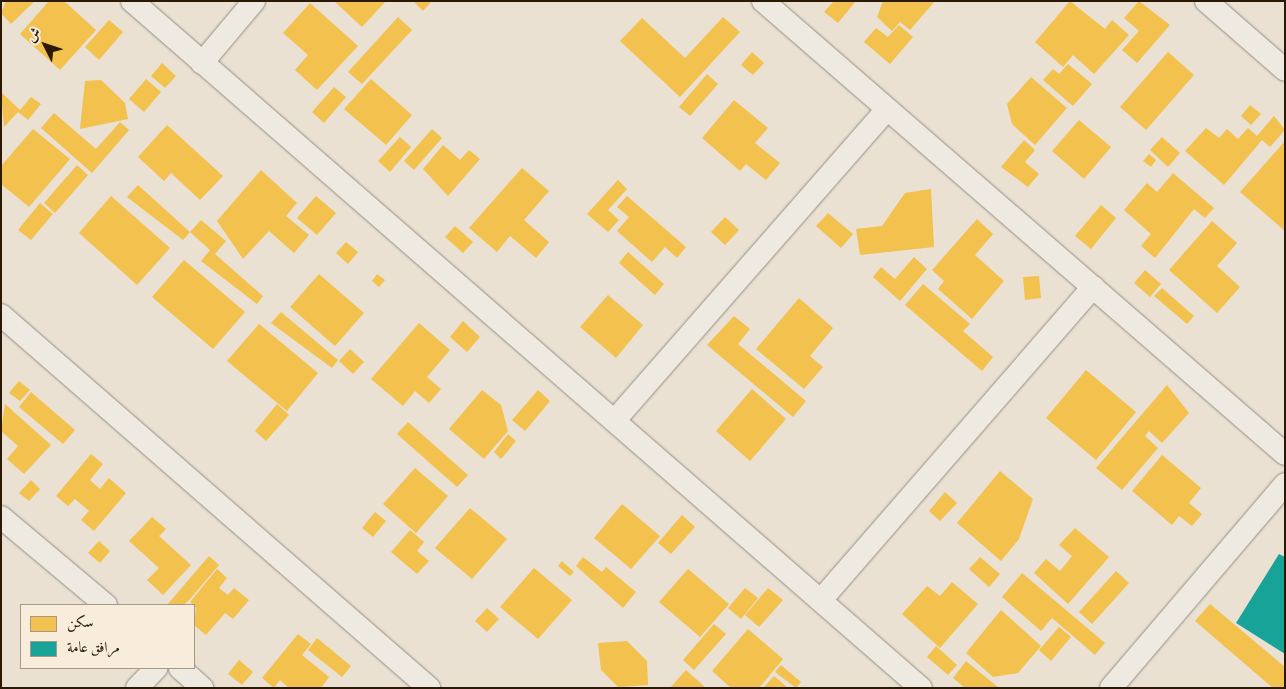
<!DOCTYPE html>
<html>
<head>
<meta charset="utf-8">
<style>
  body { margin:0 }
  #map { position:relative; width:1286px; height:689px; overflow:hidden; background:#eae1d2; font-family:Alegreya,Amiri,serif }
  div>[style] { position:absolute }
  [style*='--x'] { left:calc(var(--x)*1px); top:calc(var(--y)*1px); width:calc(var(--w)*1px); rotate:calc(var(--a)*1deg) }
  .homes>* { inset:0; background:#f2c14e }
  .public>* { inset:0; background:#17a398 }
  .roads { filter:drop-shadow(0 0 1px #958e83) drop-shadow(0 0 1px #958e83) }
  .minor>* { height:22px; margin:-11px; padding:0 11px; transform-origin:11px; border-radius:11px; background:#eeeae1 }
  span { translate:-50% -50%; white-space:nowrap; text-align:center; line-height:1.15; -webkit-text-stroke:5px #f8eddb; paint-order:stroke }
  .frame { position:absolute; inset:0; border:2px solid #2b1904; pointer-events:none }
  .legend { position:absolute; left:20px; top:604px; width:175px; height:65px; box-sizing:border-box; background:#f8eddb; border:1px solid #a69885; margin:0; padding:6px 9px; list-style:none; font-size:15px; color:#2b1904 }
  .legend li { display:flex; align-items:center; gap:10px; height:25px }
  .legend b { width:25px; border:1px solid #a69885 }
  .north { position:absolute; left:20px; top:20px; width:50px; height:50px; -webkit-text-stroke:4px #f8eddb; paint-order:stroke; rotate:311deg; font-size:14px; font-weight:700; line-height:20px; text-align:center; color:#2b1904 }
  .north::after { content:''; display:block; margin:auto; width:18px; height:22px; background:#2b1904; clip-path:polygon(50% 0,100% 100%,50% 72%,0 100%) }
</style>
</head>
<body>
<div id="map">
  <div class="homes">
    <div style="clip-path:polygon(6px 1px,35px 1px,11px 24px,1px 13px)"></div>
    <div style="clip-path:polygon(49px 1px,64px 1px,96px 30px,60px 70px,20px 34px)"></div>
    <div style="clip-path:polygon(334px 1px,386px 1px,362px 27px)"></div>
    <div style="clip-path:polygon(413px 1px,432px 1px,423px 11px)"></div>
    <div style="clip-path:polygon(834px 1px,856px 1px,838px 23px,824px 12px)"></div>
    <div style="clip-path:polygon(883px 1px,935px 1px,910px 30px,900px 22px,892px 31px,877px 17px)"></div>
    <div style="clip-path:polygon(1070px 1px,1105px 29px,1112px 20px,1129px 35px,1094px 74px,1073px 55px,1063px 67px,1035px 42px)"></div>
    <div style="clip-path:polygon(1139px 1px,1170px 25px,1137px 63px,1122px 50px,1139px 31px,1124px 18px)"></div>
    <div style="clip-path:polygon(310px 3px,358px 46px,317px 90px,295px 70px,308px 55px,283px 33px)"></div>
    <div style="clip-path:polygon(398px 17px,412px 30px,362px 84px,348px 72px)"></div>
    <div style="clip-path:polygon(723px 17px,740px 32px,680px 97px,620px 41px,642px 18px,685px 58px)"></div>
    <div style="clip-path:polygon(109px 20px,123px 32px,99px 60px,85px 47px)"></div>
    <div style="clip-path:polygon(899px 25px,913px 37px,890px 64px,864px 42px,876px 28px,888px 37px)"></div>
    <div style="clip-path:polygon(752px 52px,764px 63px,753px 75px,741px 65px)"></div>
    <div style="clip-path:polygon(1168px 52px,1194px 75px,1146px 130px,1120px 107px)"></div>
    <div style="clip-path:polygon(162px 63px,176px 76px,165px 88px,151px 76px)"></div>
    <div style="clip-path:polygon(1068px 64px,1092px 84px,1073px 106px,1043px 80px,1053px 69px,1059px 74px)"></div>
    <div style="clip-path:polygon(707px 74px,718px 84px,690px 116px,679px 107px)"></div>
    <div style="clip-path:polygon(1031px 77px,1067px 108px,1035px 145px,1012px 124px,1007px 104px)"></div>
    <div style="clip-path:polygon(146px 79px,161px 92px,144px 112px,129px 99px)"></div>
    <div style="clip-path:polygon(371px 79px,412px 115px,386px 145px,344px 109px)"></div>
    <div style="clip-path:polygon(101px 80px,125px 103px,128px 119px,80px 129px,85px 81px)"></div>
    <div style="clip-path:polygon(334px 87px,346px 97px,324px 123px,312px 112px)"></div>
    <div style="clip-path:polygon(1px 92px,20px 110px,31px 97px,41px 104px,28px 120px,18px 112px,4px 127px)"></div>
    <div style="clip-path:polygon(734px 100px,768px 128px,755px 143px,780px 163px,766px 180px,746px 164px,740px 171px,702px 138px)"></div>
    <div style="clip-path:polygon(1250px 105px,1261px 114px,1251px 125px,1241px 116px)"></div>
    <div style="clip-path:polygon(54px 113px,96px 149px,120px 122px,129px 130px,92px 173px,41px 128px)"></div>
    <div style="clip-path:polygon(1274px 116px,1285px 130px,1270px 147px,1262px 140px,1224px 185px,1185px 151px,1206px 128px,1219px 138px,1227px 129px,1238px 139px,1248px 128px,1257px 136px)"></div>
    <div style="clip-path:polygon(1079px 120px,1111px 147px,1084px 179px,1052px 151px)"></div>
    <div style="clip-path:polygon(167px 125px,223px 176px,200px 200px,171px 173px,164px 181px,138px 157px)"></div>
    <div style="clip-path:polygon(33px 129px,70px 159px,29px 207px,1px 184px,1px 166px)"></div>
    <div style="clip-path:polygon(432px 129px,442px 138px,414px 170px,404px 161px)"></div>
    <div style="clip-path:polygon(400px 137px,411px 147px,390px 172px,378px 161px)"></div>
    <div style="clip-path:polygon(1162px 137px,1180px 153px,1168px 167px,1150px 150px)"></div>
    <div style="clip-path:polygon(1024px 140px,1035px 150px,1025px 162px,1039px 174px,1028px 187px,1001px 167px)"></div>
    <div style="clip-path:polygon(1285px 141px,1285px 231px,1240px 192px)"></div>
    <div style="clip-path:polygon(443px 145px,460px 160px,469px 150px,480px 159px,448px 196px,423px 169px)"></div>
    <div style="clip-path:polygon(1149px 154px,1156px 160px,1151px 167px,1143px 161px)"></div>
    <div style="clip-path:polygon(77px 165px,88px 175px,55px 213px,44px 203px)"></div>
    <div style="clip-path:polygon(522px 168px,549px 191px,524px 220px,549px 242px,536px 258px,510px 236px,497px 252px,469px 228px)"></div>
    <div style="clip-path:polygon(261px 170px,297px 203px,286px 216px,309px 235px,294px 253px,269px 231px,243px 259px,217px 221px)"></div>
    <div style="clip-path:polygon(1173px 173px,1214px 208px,1205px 218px,1194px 209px,1155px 258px,1141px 246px,1151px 234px,1124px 210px,1147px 183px,1157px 192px)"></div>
    <div style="clip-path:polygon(618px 180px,627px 189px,608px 210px,619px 220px,608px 232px,587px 214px)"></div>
    <div style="clip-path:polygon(138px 185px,190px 232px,183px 240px,127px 197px)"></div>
    <div style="clip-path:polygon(931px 189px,934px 247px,860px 255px,856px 229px,882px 226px,905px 193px)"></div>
    <div style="clip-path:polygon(111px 196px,170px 248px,137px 285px,79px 233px)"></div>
    <div style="clip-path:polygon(316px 196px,336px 213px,317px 235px,297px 218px)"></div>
    <div style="clip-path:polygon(627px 196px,686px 247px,677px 258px,665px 247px,652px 262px,617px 231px,629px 217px,617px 207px)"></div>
    <div style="clip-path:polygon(40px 203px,53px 214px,31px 240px,18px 230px)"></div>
    <div style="clip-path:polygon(1101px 205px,1116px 218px,1091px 249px,1075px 236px)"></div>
    <div style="clip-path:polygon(828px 213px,853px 234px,841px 248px,816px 226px)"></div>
    <div style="clip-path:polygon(725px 217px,739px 230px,725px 245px,711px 232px)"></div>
    <div style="clip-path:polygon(977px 219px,993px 234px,975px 255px,1004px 281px,972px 319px,938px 289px,944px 281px,932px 270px)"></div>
    <div style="clip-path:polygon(201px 220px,226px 241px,215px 254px,263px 296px,257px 304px,201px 261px,210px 250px,190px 232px)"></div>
    <div style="clip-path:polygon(1212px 221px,1237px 243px,1217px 266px,1240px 287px,1217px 313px,1169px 270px)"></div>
    <div style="clip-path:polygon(455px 226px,473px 242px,463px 253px,445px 237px)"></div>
    <div style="clip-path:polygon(346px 242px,358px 252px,348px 264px,336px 253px)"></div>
    <div style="clip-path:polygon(628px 252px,664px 284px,655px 295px,619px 263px)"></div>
    <div style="clip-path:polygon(914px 257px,927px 269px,900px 301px,873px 277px,881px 267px,895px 279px)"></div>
    <div style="clip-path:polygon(184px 260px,245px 312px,213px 349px,152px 297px)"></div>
    <div style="clip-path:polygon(1145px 270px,1161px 284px,1150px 297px,1134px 283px)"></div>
    <div style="clip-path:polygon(319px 274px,364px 313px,335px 346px,290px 307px)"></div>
    <div style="clip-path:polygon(377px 274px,385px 280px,379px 287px,372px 281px)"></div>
    <div style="clip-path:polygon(1039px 276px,1041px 298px,1025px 300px,1023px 277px)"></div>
    <div style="clip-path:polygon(923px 284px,970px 324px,963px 331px,993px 357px,982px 371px,905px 305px)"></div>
    <div style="clip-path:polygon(1162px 288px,1194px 316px,1187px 324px,1154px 296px)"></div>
    <div style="clip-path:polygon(608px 295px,643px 325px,616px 358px,580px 327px)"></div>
    <div style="clip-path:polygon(799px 298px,833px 328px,810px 356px,823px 367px,804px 389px,756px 349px)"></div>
    <div style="clip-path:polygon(281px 312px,338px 360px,332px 368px,271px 323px)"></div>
    <div style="clip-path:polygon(734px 316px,750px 329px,738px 344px,806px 401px,793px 417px,707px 345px)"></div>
    <div style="clip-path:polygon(463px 321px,480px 337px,467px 352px,450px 337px)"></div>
    <div style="clip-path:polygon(419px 323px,450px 350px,427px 377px,441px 389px,429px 403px,415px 391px,403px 406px,371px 379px)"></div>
    <div style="clip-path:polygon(259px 324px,318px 373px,287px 411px,227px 361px)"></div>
    <div style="clip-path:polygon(350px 349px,364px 362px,353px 374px,339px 361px)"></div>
    <div style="clip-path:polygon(1086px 370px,1136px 412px,1096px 460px,1046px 418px)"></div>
    <div style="clip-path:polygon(19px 381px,30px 390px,20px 401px,9px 393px)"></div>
    <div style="clip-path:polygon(1167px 385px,1189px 413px,1162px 443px,1149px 431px,1145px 436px,1158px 448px,1122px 490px,1096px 468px)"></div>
    <div style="clip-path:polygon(752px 389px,786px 419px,750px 461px,716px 431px)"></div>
    <div style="clip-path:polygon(482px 390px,501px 405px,508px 431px,484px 459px,449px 429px)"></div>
    <div style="clip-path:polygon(538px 390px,550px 401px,525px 431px,512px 420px)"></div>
    <div style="clip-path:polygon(31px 392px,75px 430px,63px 444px,19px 407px)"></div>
    <div style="clip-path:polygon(5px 404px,51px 445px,24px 474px,7px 459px,18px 446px,1px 431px)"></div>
    <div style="clip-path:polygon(277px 404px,289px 415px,266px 441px,255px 431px)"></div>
    <div style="clip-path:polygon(408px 422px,468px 475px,457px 487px,397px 434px)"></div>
    <div style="clip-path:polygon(508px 434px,516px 441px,501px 459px,494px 452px)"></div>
    <div style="clip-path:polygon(91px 454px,103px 464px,90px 480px,100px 489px,109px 478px,126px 493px,94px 531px,81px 520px,89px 511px,75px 499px,68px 506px,56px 496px)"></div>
    <div style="clip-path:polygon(1162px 455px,1201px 488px,1189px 503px,1202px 514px,1192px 526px,1179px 516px,1172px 525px,1132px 491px)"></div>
    <div style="clip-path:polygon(415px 468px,448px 496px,416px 533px,383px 504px)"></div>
    <div style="clip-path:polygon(1000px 471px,1033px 499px,1019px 539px,1001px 561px,957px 523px)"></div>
    <div style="clip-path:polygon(31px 480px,40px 489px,29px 501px,19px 493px)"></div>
    <div style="clip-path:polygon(945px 492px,957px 503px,940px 521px,929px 511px)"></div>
    <div style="clip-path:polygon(622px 504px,660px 536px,631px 569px,594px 538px)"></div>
    <div style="clip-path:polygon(470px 508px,507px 539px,472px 579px,435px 548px)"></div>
    <div style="clip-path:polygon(375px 512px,386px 521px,373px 537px,362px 528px)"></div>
    <div style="clip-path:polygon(682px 515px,695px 527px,671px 554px,658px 543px)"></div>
    <div style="clip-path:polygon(152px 517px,166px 529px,159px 536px,191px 565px,163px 595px,147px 580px,159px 568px,129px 541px)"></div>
    <div style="clip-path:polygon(1075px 528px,1109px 557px,1068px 604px,1034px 573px,1046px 559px,1060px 571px,1072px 556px,1059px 545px)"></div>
    <div style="clip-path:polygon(410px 530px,424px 542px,417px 551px,429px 561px,417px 574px,391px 552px)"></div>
    <div style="clip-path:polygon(99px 541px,110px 551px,100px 563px,88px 553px)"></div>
    <div style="clip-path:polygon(209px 556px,219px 565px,190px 599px,184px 605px,167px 605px)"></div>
    <div style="clip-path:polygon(583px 557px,602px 572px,606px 567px,636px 592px,623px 608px,576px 566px)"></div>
    <div style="clip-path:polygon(980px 557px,1000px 574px,989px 587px,969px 569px)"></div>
    <div style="clip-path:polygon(562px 561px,574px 572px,570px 576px,558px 566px)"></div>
    <div style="clip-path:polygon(534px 568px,572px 600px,538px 639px,500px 607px)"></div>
    <div style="clip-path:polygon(217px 569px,227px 578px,219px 588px,228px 595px,234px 588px,249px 600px,233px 619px,225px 613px,206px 635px,194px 625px,196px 608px,190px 602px)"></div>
    <div style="clip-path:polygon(688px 569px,729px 604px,700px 637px,659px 602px)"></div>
    <div style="clip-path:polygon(1116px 571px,1129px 583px,1092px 624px,1079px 612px)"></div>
    <div style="clip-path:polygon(1022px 573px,1105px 643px,1095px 655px,1052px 618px,1041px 631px,1002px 597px)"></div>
    <div style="clip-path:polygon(952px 582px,978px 604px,940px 648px,902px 614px,927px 586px,940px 596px)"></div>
    <div style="clip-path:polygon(745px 588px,758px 598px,741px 619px,728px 608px)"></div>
    <div style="clip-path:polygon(768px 588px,783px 600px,759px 627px,745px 615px)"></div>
    <div style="clip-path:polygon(1210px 604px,1285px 667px,1285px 688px,1273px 688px,1195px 621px)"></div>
    <div style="clip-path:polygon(487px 608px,499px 619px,487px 632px,475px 621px)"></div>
    <div style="clip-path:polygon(1001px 610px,1041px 646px,1018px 673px,993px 677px,966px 653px)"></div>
    <div style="clip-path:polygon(714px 624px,726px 634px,694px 670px,683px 660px)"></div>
    <div style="clip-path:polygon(1059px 627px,1071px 637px,1051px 661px,1039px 650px)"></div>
    <div style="clip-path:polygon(748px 629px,783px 659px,759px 688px,731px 688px,712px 671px)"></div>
    <div style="clip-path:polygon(298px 634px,311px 644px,302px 655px,329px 677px,321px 688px,289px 688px,280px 680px,274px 688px,262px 678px)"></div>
    <div style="clip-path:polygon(317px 638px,351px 666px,342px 677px,308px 650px)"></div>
    <div style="clip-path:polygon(627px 641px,647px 661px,648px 685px,618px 687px,601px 670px,598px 643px)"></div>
    <div style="clip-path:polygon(936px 646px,957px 665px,948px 675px,927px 657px)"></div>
    <div style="clip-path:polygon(239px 660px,253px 672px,242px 685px,228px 674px)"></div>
    <div style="clip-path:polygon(966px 661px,999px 688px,965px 688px,953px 678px)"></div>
    <div style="clip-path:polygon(781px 665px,801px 682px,796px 688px,775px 672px)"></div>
    <div style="clip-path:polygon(686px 670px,706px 688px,670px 688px)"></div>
    <div style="clip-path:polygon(774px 676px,788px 688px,763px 688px)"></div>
  </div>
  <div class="public">
    <div style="clip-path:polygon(1279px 554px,1285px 557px,1285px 654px,1236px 623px)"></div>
  </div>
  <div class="roads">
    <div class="minor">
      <div style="--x:132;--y:1;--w:1046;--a:41.05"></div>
      <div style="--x:763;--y:1;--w:691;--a:40.95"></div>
      <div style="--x:1206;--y:1;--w:105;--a:41.1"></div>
      <div style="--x:202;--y:63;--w:81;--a:-50"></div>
      <div style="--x:1;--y:315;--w:568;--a:41.07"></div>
      <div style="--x:615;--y:420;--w:413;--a:-48.8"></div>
      <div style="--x:1;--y:517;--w:137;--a:40"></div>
      <div style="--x:821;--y:600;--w:415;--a:-49"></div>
      <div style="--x:180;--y:668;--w:30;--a:42"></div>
      <div style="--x:137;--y:688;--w:28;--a:-46"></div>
      <div style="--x:1111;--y:688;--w:268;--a:-49.5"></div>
    </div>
  </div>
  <div class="frame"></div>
  <ul class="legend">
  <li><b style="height:14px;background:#f2c14e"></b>سكن</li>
  <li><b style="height:14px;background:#17a398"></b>مرافق عامة</li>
  </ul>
  <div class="north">ش</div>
</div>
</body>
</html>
